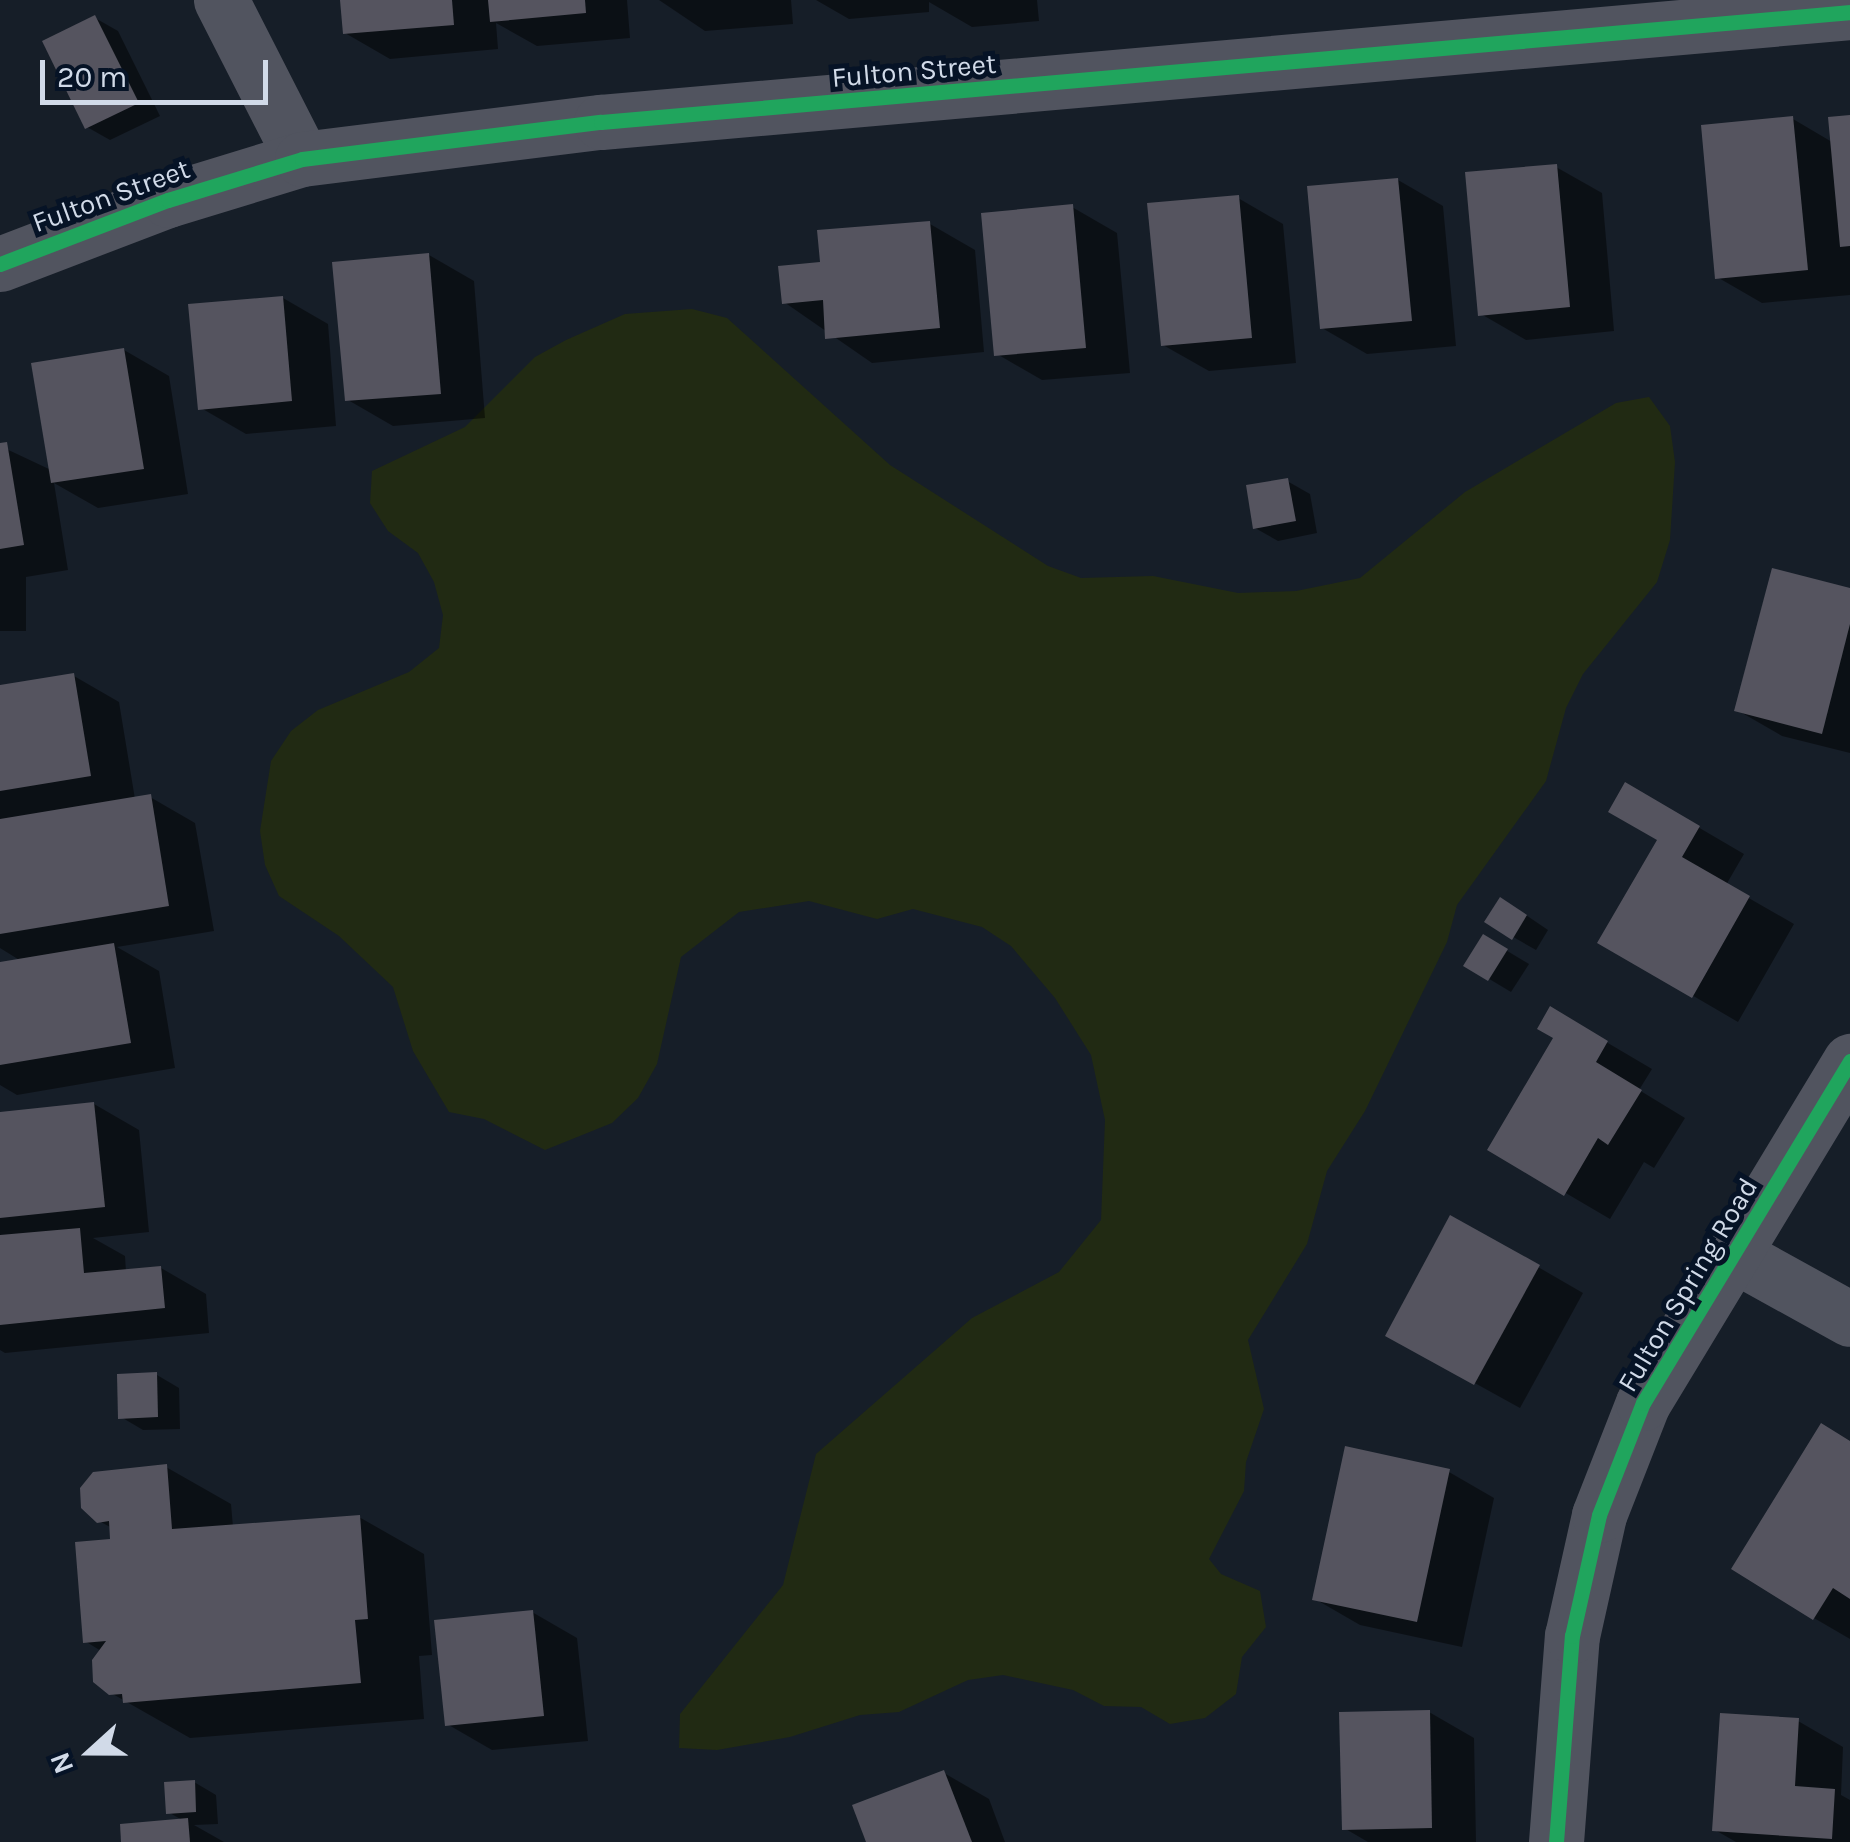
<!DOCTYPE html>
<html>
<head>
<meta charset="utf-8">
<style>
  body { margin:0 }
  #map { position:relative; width:1850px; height:1842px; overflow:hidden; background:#161e28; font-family:Karla,sans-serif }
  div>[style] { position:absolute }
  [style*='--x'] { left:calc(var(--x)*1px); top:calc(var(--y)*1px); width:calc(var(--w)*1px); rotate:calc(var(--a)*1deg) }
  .green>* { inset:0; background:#212a13 }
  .shadow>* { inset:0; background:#0007 }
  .building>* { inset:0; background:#55545f }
  .minor>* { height:55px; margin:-27.5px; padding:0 27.5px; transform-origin:27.5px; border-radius:27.5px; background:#51545f }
  .tertiary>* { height:55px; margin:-27.5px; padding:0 27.5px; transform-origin:27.5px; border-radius:27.5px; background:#51545f }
  .cycleway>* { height:15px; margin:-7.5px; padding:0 7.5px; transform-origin:7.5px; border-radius:7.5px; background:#20a55d }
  span { translate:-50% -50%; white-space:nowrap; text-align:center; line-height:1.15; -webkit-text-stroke:10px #061326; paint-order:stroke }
  .street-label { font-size:28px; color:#d1dae8 }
  .north { position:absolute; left:40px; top:1702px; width:100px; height:100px; -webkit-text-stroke:8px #061326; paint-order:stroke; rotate:249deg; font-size:28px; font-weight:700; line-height:40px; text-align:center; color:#d1dae8 }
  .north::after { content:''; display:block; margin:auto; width:35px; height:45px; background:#d1dae8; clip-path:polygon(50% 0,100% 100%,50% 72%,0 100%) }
  .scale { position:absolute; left:40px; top:60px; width:228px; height:45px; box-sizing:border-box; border:5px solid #d1dae8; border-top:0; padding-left:12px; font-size:30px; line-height:35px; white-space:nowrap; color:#d1dae8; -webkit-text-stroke:8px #061326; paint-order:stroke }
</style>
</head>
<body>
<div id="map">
  <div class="green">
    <div style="clip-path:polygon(692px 309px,727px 318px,890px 465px,1048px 566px,1081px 578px,1153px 576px,1238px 593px,1296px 591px,1360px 578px,1465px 492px,1616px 403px,1649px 397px,1670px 426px,1675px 462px,1670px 540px,1657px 582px,1583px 674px,1566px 708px,1546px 781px,1457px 905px,1447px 942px,1365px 1111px,1327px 1171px,1307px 1244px,1248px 1340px,1264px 1409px,1246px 1462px,1244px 1491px,1209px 1559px,1221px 1574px,1260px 1591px,1266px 1627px,1242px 1657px,1236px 1694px,1205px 1718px,1170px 1724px,1141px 1707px,1104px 1706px,1073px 1690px,1003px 1675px,968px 1680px,899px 1712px,860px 1715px,790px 1737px,717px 1750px,679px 1748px,680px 1714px,783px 1585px,816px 1454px,972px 1318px,1059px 1272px,1101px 1220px,1105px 1120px,1091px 1055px,1055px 998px,1011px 946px,982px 927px,913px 909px,877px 919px,809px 901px,739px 912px,681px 957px,657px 1064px,638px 1098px,612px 1123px,545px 1150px,484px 1119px,449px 1112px,413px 1051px,393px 987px,339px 936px,279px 896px,265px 865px,260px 831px,271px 761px,291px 731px,318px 710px,409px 672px,439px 648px,443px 615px,434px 582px,418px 553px,388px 531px,370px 503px,372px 471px,465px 427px,535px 357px,566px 340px,625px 314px)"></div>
  </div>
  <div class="shadow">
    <div style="clip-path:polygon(342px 0,627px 0,630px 38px,537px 46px,496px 23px,498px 49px,390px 59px,345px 33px)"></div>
    <div style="clip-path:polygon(659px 0,791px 0,793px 24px,705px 31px)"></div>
    <div style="clip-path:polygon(816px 0,1037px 0,1039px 21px,972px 27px,929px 2px,929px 12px,849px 19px)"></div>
    <div style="clip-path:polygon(95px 18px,118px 31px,160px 116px,110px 140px,87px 127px)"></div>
    <div style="clip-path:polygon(1850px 118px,1850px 295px,1762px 303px,1717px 277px,1793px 119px,1832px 142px)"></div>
    <div style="clip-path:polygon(1556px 167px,1602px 193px,1614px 331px,1526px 340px,1481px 314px)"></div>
    <div style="clip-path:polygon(1398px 180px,1443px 206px,1456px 346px,1367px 354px,1322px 328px)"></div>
    <div style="clip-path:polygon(1238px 198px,1283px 224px,1296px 363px,1209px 371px,1163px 345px)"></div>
    <div style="clip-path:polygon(1072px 207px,1117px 233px,1130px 373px,1042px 380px,997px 354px)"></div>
    <div style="clip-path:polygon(930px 224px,975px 250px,984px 352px,872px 363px,784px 302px,823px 265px)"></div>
    <div style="clip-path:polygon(429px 255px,474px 281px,485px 418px,393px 426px,348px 400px)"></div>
    <div style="clip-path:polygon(283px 298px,328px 324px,336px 426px,246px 434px,201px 408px)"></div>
    <div style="clip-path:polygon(124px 350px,169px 376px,188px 494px,98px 508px,54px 483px,68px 570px,26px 577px,26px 631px,0 631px,0 446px,51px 470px)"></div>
    <div style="clip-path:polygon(1287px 481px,1310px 494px,1317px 533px,1278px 541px,1255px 528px)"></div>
    <div style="clip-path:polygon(1850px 590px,1850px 753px,1782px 736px,1737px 710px)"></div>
    <div style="clip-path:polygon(74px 676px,119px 702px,135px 799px,150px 797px,195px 823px,214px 931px,117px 947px,159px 971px,175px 1068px,17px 1095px,0 1085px,0 964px,21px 961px,0 948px,0 688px)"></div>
    <div style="clip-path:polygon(1626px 785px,1744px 854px,1726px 885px,1794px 924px,1738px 1022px,1601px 942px,1660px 839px)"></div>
    <div style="clip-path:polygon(1523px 913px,1548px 930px,1536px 950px,1487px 922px)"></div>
    <div style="clip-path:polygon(1484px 937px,1529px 964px,1511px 992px,1466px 965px)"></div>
    <div style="clip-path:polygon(1596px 1036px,1652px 1069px,1639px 1090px,1685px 1118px,1654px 1168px,1644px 1162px,1610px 1219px,1491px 1149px,1556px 1038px)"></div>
    <div style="clip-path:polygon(94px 1104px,139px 1130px,149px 1232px,93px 1238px,125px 1256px,126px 1272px,161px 1268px,206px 1294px,209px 1333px,5px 1353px,0 1350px,0 1114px)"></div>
    <div style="clip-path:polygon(1538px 1267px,1583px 1293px,1520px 1408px,1433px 1360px)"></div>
    <div style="clip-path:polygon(157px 1375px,179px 1388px,180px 1429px,143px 1430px,121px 1417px)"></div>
    <div style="clip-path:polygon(1850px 1443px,1850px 1639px,1814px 1618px)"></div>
    <div style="clip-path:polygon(166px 1467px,231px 1504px,233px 1527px,359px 1517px,424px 1554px,432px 1655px,419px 1656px,424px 1719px,190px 1738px,111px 1693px,101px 1651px,85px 1641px,113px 1541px,112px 1528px,99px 1521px)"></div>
    <div style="clip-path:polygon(1449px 1472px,1494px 1498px,1462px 1647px,1360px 1625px,1315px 1599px)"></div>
    <div style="clip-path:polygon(532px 1612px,577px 1638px,588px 1741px,492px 1750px,447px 1724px)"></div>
    <div style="clip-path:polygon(1429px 1712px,1474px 1738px,1476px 1842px,1368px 1842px,1344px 1828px)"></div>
    <div style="clip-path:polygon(1798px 1721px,1843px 1747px,1841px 1795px,1850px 1800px,1850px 1842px,1736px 1842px,1715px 1830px)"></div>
    <div style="clip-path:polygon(944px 1773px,989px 1799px,1005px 1842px,869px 1842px)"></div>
    <div style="clip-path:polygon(194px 1782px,216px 1795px,218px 1824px,194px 1825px,224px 1842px,124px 1842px,184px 1821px,168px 1812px)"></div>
  </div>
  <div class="building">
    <div style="clip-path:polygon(340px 0,452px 0,454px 25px,343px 34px)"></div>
    <div style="clip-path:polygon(488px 0,585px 0,586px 13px,490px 22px)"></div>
    <div style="clip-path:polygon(95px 15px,139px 103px,85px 129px,42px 41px)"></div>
    <div style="clip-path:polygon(1850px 115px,1850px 246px,1840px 247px,1828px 117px)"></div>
    <div style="clip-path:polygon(1793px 116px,1808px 270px,1715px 279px,1701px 125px)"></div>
    <div style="clip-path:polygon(1557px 164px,1570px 307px,1478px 316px,1465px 172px)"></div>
    <div style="clip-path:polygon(1398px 178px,1412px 321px,1320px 329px,1307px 186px)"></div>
    <div style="clip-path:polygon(1239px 195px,1252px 338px,1161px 346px,1147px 203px)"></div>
    <div style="clip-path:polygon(1073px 204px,1086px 348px,994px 356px,981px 213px)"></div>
    <div style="clip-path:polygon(930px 221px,940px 328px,825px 339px,823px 300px,782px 304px,778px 266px,820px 262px,817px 230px)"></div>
    <div style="clip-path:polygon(429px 253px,441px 394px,345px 401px,332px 262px)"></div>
    <div style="clip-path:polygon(283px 296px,292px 401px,198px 410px,188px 304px)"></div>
    <div style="clip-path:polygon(124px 348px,144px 469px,51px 483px,31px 363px)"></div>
    <div style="clip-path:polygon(7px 442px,24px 545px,0 549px,0 443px)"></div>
    <div style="clip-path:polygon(1288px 478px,1296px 521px,1253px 529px,1246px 485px)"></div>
    <div style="clip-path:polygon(1772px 568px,1850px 588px,1850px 624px,1822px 734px,1734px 711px)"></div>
    <div style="clip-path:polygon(74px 673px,91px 776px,0 791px,0 685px)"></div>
    <div style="clip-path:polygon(1625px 782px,1700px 826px,1682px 857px,1750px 896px,1692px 998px,1597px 943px,1657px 840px,1608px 812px)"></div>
    <div style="clip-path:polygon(151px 794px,169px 906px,0 934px,0 819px)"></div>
    <div style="clip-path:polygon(1500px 897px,1527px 915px,1512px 940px,1484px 922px)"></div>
    <div style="clip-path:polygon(1483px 934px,1508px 949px,1488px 981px,1463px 966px)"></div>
    <div style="clip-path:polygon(114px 943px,131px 1043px,0 1065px,0 962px)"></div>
    <div style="clip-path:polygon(1550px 1006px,1608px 1041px,1596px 1062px,1642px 1090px,1608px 1145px,1598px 1138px,1564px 1196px,1487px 1150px,1553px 1038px,1537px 1029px)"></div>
    <div style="clip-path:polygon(94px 1102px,105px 1207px,0 1218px,0 1112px)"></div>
    <div style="clip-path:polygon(1450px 1215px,1540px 1265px,1474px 1385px,1385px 1336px)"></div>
    <div style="clip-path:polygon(80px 1228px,84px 1273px,161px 1266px,165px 1308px,0 1325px,0 1235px)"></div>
    <div style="clip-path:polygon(157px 1372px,158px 1417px,118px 1419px,117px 1374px)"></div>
    <div style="clip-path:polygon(1821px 1423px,1850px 1441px,1850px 1599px,1833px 1588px,1813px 1620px,1731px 1569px)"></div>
    <div style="clip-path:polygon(1345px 1446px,1450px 1469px,1417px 1622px,1312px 1600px)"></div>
    <div style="clip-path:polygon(167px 1464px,172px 1529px,360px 1515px,368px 1619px,355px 1620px,361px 1683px,123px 1703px,122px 1694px,109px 1695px,93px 1682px,92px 1660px,106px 1641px,83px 1643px,75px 1542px,110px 1539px,109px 1521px,97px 1523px,81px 1508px,80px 1488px,93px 1472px)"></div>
    <div style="clip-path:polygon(533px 1610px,544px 1716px,445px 1726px,434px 1620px)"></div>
    <div style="clip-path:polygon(1430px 1710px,1432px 1828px,1342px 1830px,1339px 1712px)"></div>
    <div style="clip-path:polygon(1720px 1713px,1799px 1718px,1795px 1786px,1835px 1789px,1832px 1839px,1712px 1831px)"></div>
    <div style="clip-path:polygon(944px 1770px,972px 1842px,866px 1842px,852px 1805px)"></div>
    <div style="clip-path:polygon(195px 1780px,196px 1812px,166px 1814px,164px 1782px)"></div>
    <div style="clip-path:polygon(188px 1818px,190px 1842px,121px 1842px,120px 1824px)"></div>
  </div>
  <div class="minor">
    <div style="--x:221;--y:0;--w:178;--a:63"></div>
    <div style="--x:1736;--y:1256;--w:130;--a:28.9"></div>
    <div style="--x:1556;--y:1842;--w:207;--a:-85.6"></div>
    <div style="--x:1572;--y:1636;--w:124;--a:-77.4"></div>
    <div style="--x:1599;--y:1515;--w:120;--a:-68.6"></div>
    <div style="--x:1643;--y:1403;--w:400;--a:-58.8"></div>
  </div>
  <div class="tertiary">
    <div style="--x:0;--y:264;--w:180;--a:-20.9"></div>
    <div style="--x:168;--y:200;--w:140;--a:-17"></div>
    <div style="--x:302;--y:159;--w:301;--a:-7.1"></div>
    <div style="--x:601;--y:122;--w:1254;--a:-5.03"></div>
  </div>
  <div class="cycleway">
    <div style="--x:0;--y:264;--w:180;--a:-20.9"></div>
    <div style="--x:168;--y:200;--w:140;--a:-17"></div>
    <div style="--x:302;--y:159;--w:301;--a:-7.1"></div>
    <div style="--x:601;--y:122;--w:1254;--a:-5.03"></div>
    <div style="--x:1556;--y:1842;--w:207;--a:-85.6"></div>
    <div style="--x:1572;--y:1636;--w:124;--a:-77.4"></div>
    <div style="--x:1599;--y:1515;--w:120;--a:-68.6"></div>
    <div style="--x:1643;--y:1403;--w:400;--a:-58.8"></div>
  </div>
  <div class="street-label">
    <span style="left:914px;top:71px;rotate:-5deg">Fulton Street</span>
    <span style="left:111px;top:196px;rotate:-20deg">Fulton Street</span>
    <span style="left:1688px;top:1285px;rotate:-59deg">Fulton Spring Road</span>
  </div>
  <div class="north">N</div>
  <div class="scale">20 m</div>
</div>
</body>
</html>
